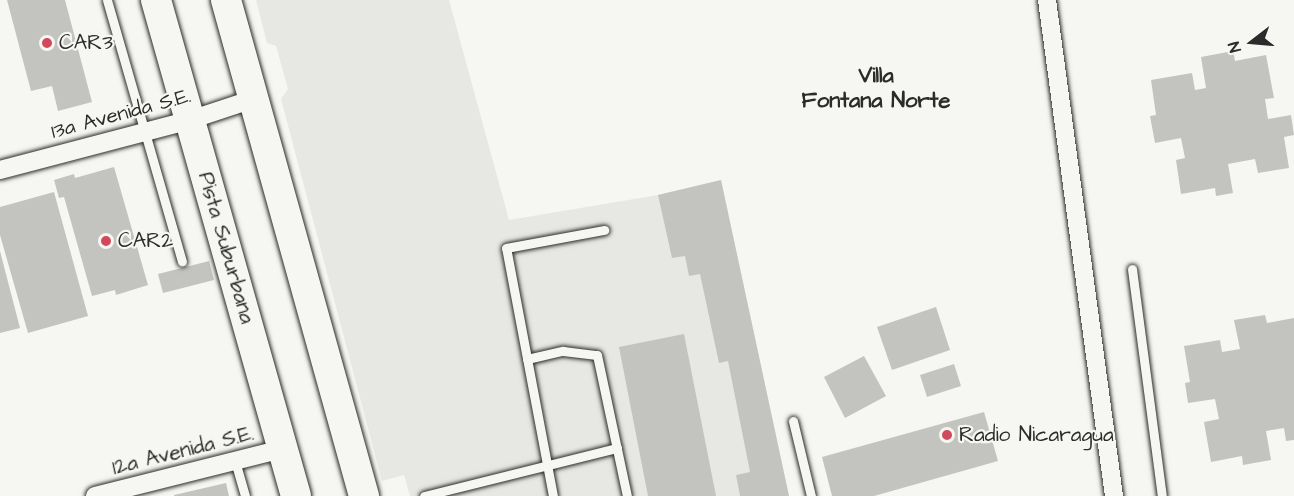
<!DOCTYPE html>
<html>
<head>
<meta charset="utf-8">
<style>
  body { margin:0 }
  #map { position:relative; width:1294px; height:496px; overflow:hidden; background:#f6f6f2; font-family:"Architects Daughter",sans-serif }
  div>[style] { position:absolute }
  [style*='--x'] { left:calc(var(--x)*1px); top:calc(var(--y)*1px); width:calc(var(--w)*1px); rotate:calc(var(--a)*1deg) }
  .built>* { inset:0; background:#e7e7e3 }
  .building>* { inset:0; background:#c3c3c0 }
  .roads { filter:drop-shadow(0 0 2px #2b2b2b) drop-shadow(0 0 2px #2b2b2b) }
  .lane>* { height:9px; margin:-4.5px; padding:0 4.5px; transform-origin:4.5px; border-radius:4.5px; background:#f6f6f2 }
  .street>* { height:18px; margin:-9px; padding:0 9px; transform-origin:9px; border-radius:9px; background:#f6f6f2 }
  .primary>* { height:30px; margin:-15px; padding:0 15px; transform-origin:15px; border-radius:15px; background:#f6f6f2 }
  .dots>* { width:16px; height:16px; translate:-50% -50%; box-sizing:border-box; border:3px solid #f6f6f2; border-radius:50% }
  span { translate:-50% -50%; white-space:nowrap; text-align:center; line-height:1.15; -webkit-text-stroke:4.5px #f6f6f2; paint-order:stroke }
  .poi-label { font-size:21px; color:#2b2b2b }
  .left { translate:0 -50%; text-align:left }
  .street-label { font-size:21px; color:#2b2b2b }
  .neighbourhood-label { font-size:22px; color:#2b2b2b; font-weight:700 }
  .north { position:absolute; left:1222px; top:12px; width:60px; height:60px; -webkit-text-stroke:4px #f6f6f2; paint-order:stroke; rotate:254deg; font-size:16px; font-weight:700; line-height:24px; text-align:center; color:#2b2b2b }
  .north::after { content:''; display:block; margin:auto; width:21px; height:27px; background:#2b2b2b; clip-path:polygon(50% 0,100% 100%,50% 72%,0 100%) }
</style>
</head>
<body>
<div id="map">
  <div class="built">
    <div style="clip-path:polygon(256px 0,449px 0,509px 220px,658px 195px,721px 180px,789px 496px,410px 496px,404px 475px,382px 481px,281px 99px,288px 89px,276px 46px,267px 43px)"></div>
  </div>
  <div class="building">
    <div style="clip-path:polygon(7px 0,65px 0,92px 102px,58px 111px,52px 86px,31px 91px)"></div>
    <div style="clip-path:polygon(1233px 51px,1235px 61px,1266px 55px,1274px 98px,1265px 99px,1268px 119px,1291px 115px,1294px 135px,1284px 137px,1289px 168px,1258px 173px,1255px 159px,1228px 164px,1233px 193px,1216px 196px,1215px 188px,1181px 194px,1176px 160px,1185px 158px,1181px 138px,1155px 143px,1150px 116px,1156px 115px,1151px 80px,1192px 73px,1195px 90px,1206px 88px,1201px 57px)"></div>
    <div style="clip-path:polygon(114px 167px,148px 285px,116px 295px,115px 290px,92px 296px,64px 197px,59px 198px,54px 180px,74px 174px,75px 178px)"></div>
    <div style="clip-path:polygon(721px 180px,789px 496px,740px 496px,736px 475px,750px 472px,728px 361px,719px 363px,700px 274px,689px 276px,685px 256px,672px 258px,658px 195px)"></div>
    <div style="clip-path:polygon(54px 192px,88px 316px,28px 333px,0 235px,0 207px)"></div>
    <div style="clip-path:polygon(0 251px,20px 328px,0 333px)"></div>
    <div style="clip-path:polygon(209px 261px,214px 280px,163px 293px,158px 274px)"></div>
    <div style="clip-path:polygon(936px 307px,950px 350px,892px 370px,877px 327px)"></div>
    <div style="clip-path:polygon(1265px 315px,1267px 323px,1294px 318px,1294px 440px,1286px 441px,1284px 428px,1266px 431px,1271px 460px,1243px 465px,1242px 456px,1211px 462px,1204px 422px,1219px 419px,1215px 399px,1188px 403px,1185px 383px,1190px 382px,1184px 346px,1220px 340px,1222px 352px,1240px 349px,1234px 320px)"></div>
    <div style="clip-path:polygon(684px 334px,716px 496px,648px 496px,619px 347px)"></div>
    <div style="clip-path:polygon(864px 356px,886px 396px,845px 418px,824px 377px)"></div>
    <div style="clip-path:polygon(954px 364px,961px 386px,927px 397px,920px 375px)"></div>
    <div style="clip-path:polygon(984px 412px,998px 461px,874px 496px,832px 496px,822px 457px)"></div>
    <div style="clip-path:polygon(226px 483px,229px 496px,174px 496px,174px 495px)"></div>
  </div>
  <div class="roads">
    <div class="lane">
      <div style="--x:107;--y:0;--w:272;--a:74"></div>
      <div style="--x:1132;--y:269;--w:229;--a:82.5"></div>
      <div style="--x:527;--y:359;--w:37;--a:-13"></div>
      <div style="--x:563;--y:351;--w:34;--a:7"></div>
      <div style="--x:597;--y:355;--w:144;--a:78"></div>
      <div style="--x:793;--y:421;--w:77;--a:76.5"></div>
      <div style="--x:235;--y:461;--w:36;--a:74"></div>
      <div style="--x:424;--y:496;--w:199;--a:-14"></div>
      <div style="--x:553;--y:496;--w:252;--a:-100.7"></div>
      <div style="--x:506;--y:248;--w:100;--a:-10.4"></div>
    </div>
    <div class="street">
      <div style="--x:1047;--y:0;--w:501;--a:82.31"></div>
      <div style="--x:0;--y:170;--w:196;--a:-14.7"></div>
      <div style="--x:190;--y:120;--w:66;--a:-18.4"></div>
      <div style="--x:95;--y:496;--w:193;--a:-14.1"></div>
    </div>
    <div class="primary">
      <div style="--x:156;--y:0;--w:515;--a:74.24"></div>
      <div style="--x:226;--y:0;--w:515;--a:74.45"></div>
    </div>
  </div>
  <div class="dots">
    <div style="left:47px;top:43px;background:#d1495b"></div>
    <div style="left:106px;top:241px;background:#d1495b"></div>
    <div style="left:947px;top:435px;background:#d1495b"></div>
  </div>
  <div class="poi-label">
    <span class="left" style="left:59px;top:43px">CAR3</span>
    <span class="left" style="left:118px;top:241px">CAR2</span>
    <span class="left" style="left:959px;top:435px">Radio Nicaragua</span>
  </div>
  <div class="street-label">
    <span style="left:121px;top:114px;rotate:-15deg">13a Avenida S.E.</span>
    <span style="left:226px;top:248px;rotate:74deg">Pista Suburbana</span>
    <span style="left:183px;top:451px;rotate:-14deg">12a Avenida S.E.</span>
  </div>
  <div class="neighbourhood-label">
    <span style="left:876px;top:88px">Villa<br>Fontana Norte</span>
  </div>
  <div class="north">N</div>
</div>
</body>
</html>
